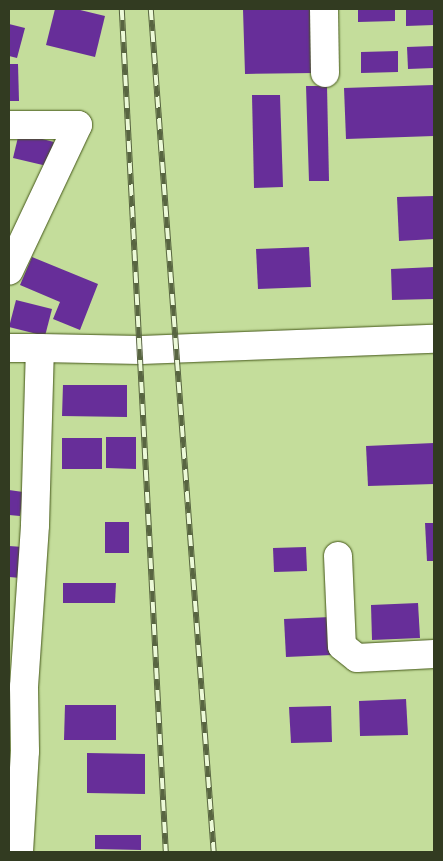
<!DOCTYPE html>
<html>
<head>
<meta charset="utf-8">
<style>
  body { margin:0 }
  #map { position:relative; width:443px; height:861px; overflow:hidden; background:#c4dd9b; font-family:"Asap Condensed",sans-serif }
  div>[style] { position:absolute }
  [style*='--x'] { left:calc(var(--x)*1px); top:calc(var(--y)*1px); width:calc(var(--w)*1px); rotate:calc(var(--a)*1deg) }
  .building>* { inset:0; background:#672e99 }
  .roads { filter:drop-shadow(0 0 1px #445718) drop-shadow(0 0 1px #445718) }
  .minor>* { height:28px; margin:-14px; padding:0 14px; transform-origin:14px; border-radius:14px; background:#fff }
  .rail>* { height:5.5px; margin-top:-2.75px; transform-origin:0; background:repeating-linear-gradient(90deg,#ecf9d8 0 11px,#586541 0 22px); box-sizing:border-box; border-block:1px solid #586541 }
  span { translate:-50% -50%; white-space:nowrap; text-align:center; line-height:1.15; -webkit-text-stroke:5px #ecf9d8; paint-order:stroke }
  .frame { position:absolute; inset:0; border:10px solid #323b21; pointer-events:none }
</style>
</head>
<body>
<div id="map">
  <div class="building">
    <div style="clip-path:polygon(55px 9px,76px 9px,105px 16px,95px 57px,46px 45px)"></div>
    <div style="clip-path:polygon(243px 9px,312px 9px,314px 73px,245px 74px)"></div>
    <div style="clip-path:polygon(358px 9px,395px 9px,395px 21px,358px 22px)"></div>
    <div style="clip-path:polygon(406px 9px,434px 9px,434px 25px,406px 26px)"></div>
    <div style="clip-path:polygon(9px 24px,25px 28px,17px 58px,9px 56px)"></div>
    <div style="clip-path:polygon(434px 46px,434px 68px,408px 69px,407px 47px)"></div>
    <div style="clip-path:polygon(398px 51px,398px 72px,361px 73px,361px 52px)"></div>
    <div style="clip-path:polygon(9px 64px,18px 64px,19px 101px,9px 101px)"></div>
    <div style="clip-path:polygon(434px 85px,434px 136px,346px 139px,344px 88px)"></div>
    <div style="clip-path:polygon(306px 86px,327px 86px,329px 181px,309px 181px)"></div>
    <div style="clip-path:polygon(252px 95px,280px 95px,283px 187px,254px 188px)"></div>
    <div style="clip-path:polygon(19px 133px,54px 142px,47px 166px,13px 158px)"></div>
    <div style="clip-path:polygon(434px 196px,434px 239px,399px 241px,397px 197px)"></div>
    <div style="clip-path:polygon(309px 247px,311px 287px,258px 289px,256px 249px)"></div>
    <div style="clip-path:polygon(32px 257px,98px 284px,80px 330px,53px 319px,60px 302px,20px 285px)"></div>
    <div style="clip-path:polygon(434px 267px,434px 299px,392px 300px,391px 269px)"></div>
    <div style="clip-path:polygon(16px 300px,52px 309px,45px 336px,9px 327px)"></div>
    <div style="clip-path:polygon(63px 385px,127px 385px,127px 417px,62px 416px)"></div>
    <div style="clip-path:polygon(106px 437px,136px 437px,136px 469px,106px 468px)"></div>
    <div style="clip-path:polygon(62px 438px,102px 438px,102px 469px,62px 469px)"></div>
    <div style="clip-path:polygon(434px 443px,434px 484px,368px 486px,366px 446px)"></div>
    <div style="clip-path:polygon(9px 490px,23px 492px,20px 516px,9px 515px)"></div>
    <div style="clip-path:polygon(105px 522px,129px 522px,129px 553px,105px 553px)"></div>
    <div style="clip-path:polygon(425px 523px,434px 523px,434px 561px,427px 561px)"></div>
    <div style="clip-path:polygon(9px 546px,23px 547px,21px 578px,9px 577px)"></div>
    <div style="clip-path:polygon(306px 547px,307px 571px,274px 572px,273px 548px)"></div>
    <div style="clip-path:polygon(63px 583px,116px 583px,115px 603px,63px 603px)"></div>
    <div style="clip-path:polygon(418px 603px,420px 638px,372px 640px,371px 605px)"></div>
    <div style="clip-path:polygon(331px 617px,332px 655px,286px 657px,284px 619px)"></div>
    <div style="clip-path:polygon(406px 699px,408px 735px,360px 736px,359px 701px)"></div>
    <div style="clip-path:polygon(65px 705px,116px 705px,116px 740px,64px 740px)"></div>
    <div style="clip-path:polygon(331px 706px,332px 742px,291px 743px,289px 707px)"></div>
    <div style="clip-path:polygon(87px 753px,145px 754px,145px 794px,87px 793px)"></div>
    <div style="clip-path:polygon(95px 835px,141px 835px,141px 850px,95px 849px)"></div>
  </div>
  <div class="roads">
    <div class="minor">
      <div style="--x:324;--y:9;--w:64;--a:89.1"></div>
      <div style="--x:9;--y:125;--w:69;--a:0"></div>
      <div style="--x:78;--y:125;--w:161;--a:115.3"></div>
      <div style="--x:9;--y:348;--w:31;--a:0"></div>
      <div style="--x:338;--y:556;--w:90;--a:87.5"></div>
      <div style="--x:342;--y:646;--w:19;--a:39"></div>
      <div style="--x:357;--y:658;--w:77;--a:-3"></div>
      <div style="--x:19;--y:852;--w:101;--a:-86.6"></div>
      <div style="--x:25;--y:751;--w:64;--a:-90.9"></div>
      <div style="--x:24;--y:687;--w:162;--a:-86.1"></div>
      <div style="--x:35;--y:525;--w:177;--a:-88.4"></div>
      <div style="--x:40;--y:348;--w:101;--a:1.1"></div>
      <div style="--x:141;--y:350;--w:293;--a:-2.2"></div>
    </div>
  </div>
  <div class="rail">
    <div style="--x:122;--y:9;--w:844;--a:87.01"></div>
    <div style="--x:151;--y:9;--w:845;--a:85.73"></div>
  </div>
  <div class="frame"></div>
</div>
</body>
</html>
